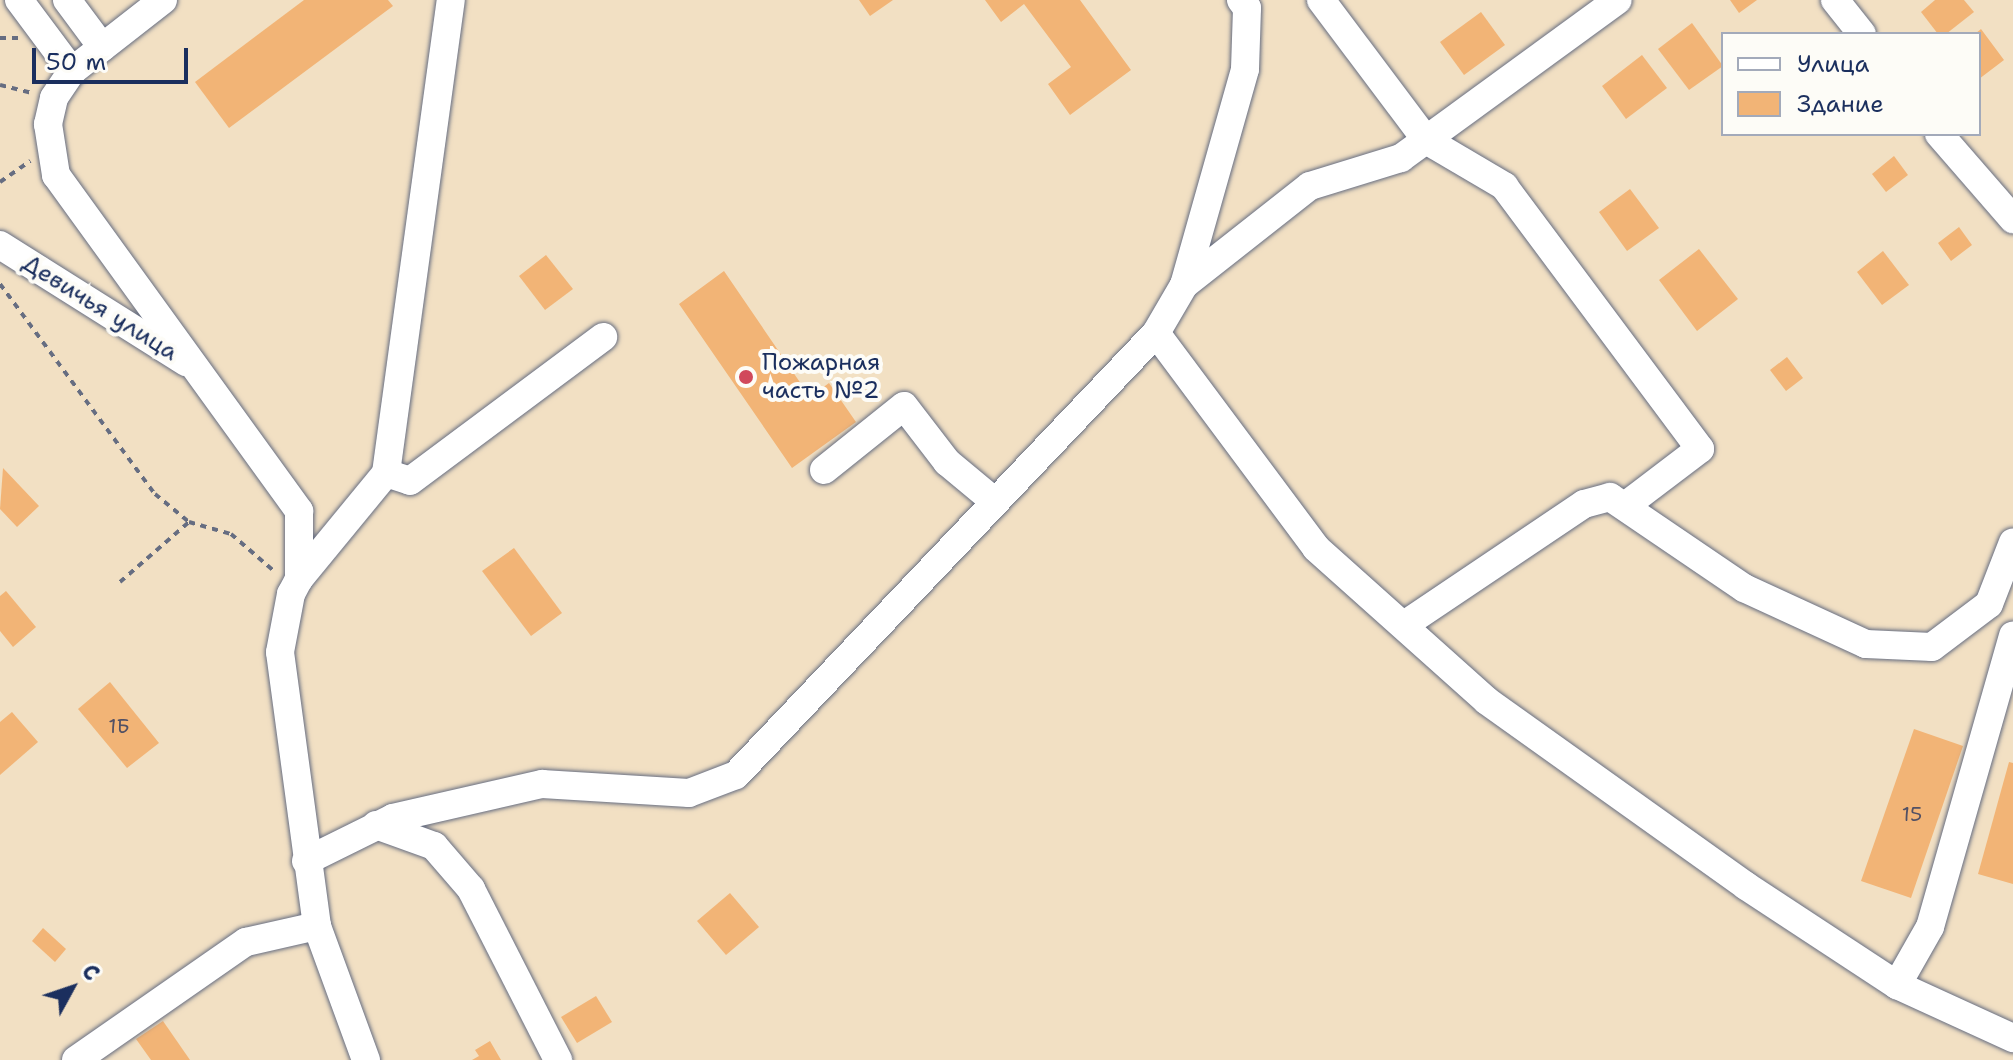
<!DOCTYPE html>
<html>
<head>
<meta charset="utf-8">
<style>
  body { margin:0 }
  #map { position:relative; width:2013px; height:1060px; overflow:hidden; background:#f2e0c3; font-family:"Shantell Sans",sans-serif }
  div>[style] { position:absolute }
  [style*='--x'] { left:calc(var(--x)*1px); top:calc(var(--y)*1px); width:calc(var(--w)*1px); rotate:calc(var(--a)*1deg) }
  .building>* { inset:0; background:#f2b476 }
  .path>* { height:4px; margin-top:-2px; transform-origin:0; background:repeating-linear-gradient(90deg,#666d81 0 6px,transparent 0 12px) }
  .roads { filter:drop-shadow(0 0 2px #666d81) drop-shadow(0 0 2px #666d81) }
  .minor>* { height:28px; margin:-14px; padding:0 14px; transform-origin:14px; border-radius:14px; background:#fff }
  .dots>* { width:22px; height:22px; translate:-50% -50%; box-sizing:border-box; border:4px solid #fdfcf7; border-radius:50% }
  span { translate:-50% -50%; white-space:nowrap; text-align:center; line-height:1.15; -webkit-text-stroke:8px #fdfcf7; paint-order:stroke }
  .number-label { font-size:20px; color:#515064 }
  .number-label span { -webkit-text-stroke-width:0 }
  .street-label { font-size:24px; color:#1b2f5e }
  .poi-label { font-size:24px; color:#1b2f5e }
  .left { translate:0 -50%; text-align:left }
  .legend { position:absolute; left:1721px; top:32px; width:260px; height:104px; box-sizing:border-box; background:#fdfcf7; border:2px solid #a3aaba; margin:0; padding:10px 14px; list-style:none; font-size:24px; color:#1b2f5e }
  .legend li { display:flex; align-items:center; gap:16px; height:40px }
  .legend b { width:40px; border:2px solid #a3aaba }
  .north { position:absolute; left:32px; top:948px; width:80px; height:80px; -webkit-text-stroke:6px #fdfcf7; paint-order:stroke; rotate:50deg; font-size:22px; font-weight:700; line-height:32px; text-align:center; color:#1b2f5e }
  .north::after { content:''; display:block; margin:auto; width:28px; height:36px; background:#1b2f5e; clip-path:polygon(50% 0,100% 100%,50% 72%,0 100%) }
  .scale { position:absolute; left:32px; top:48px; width:156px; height:36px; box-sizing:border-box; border:4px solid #1b2f5e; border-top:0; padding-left:10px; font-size:24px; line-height:28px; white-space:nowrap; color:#1b2f5e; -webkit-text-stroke:6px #fdfcf7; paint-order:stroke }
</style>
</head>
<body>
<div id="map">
  <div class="building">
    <div style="clip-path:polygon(304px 0,388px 0,393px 6px,229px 128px,195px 82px)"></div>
    <div style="clip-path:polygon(859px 0,893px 0,870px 16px)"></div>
    <div style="clip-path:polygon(985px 0,1080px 0,1131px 70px,1070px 115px,1048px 84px,1071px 67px,1024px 4px,1001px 22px)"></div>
    <div style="clip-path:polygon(1730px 0,1757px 0,1739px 13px)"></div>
    <div style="clip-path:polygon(1935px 0,1964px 0,1974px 12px,1946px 34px,1938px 34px,1921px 12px)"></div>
    <div style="clip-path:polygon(1481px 12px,1505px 45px,1464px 75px,1440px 42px)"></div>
    <div style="clip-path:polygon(1692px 23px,1723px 66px,1689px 90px,1658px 49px)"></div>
    <div style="clip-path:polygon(1981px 29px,2004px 60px,1979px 79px,1979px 34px,1975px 34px)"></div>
    <div style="clip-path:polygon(1642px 55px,1667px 88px,1626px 119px,1602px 86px)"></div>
    <div style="clip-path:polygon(1894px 156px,1908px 175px,1886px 192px,1872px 174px)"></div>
    <div style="clip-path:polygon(1630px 189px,1659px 228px,1627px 251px,1599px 212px)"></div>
    <div style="clip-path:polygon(1959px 227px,1972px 245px,1951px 261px,1938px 243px)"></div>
    <div style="clip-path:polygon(1699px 249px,1738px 299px,1697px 331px,1659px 280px)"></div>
    <div style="clip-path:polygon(1883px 251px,1909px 285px,1882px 305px,1857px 272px)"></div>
    <div style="clip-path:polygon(546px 255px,573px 289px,545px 310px,519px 276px)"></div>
    <div style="clip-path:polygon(724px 271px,810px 397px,829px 383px,856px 422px,792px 468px,679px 304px)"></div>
    <div style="clip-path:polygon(1787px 357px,1803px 378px,1786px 391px,1770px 370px)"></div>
    <div style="clip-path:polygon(3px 468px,39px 506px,17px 527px,0 509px)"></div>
    <div style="clip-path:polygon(514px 548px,562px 613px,531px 636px,482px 571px)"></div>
    <div style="clip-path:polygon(6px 591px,36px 627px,13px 647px,0 631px,0 596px)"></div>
    <div style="clip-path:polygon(110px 682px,159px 743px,127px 768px,78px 709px)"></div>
    <div style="clip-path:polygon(12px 712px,38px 742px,0 775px,0 722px)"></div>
    <div style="clip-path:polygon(1914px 729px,1963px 746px,1911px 898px,1861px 881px)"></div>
    <div style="clip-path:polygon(2009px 762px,2013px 763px,2013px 884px,1978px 874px)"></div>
    <div style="clip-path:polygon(730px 893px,759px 927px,726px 955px,697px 921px)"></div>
    <div style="clip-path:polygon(43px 928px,66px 949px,55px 962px,32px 941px)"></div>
    <div style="clip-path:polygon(596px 996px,612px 1022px,577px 1043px,561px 1017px)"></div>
    <div style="clip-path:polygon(163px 1021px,190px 1060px,151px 1060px,136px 1039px)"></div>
    <div style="clip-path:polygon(490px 1041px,501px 1060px,472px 1060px,479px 1056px,475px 1050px)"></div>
  </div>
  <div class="path">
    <div style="--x:0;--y:38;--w:18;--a:0"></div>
    <div style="--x:0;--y:85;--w:34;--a:14"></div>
    <div style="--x:0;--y:182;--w:37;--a:-35"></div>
    <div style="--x:0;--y:284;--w:261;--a:53.6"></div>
    <div style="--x:155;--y:494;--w:44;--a:39.5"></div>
    <div style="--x:189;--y:522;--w:44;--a:15.9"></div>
    <div style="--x:231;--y:534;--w:57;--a:40.7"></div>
    <div style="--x:120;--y:582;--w:91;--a:-41"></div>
  </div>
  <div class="roads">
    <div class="minor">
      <div style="--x:19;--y:0;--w:89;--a:53.3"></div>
      <div style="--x:67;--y:0;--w:59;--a:53.3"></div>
      <div style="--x:163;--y:0;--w:115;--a:142"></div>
      <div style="--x:72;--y:71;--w:32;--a:124"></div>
      <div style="--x:54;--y:98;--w:27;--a:103"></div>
      <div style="--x:48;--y:124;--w:52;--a:81.1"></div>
      <div style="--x:56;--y:175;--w:415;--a:54.1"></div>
      <div style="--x:299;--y:511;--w:68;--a:90"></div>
      <div style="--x:1321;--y:0;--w:175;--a:53.1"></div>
      <div style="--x:1426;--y:140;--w:91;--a:30.5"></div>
      <div style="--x:1504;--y:186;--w:328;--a:53.3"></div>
      <div style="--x:1700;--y:449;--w:94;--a:142.8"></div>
      <div style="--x:1835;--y:0;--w:43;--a:51.5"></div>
      <div style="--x:1939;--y:134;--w:113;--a:49"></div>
      <div style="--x:0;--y:245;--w:220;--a:32.2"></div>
      <div style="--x:1184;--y:285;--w:160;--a:-38.2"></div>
      <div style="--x:1310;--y:186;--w:95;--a:-17.1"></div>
      <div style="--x:1401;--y:158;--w:268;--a:-36.1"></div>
      <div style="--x:1156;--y:333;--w:268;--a:53.3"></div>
      <div style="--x:1316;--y:548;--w:229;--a:41.8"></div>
      <div style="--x:1487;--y:701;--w:318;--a:35.5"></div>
      <div style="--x:1746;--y:886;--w:181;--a:33.3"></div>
      <div style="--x:1897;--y:985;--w:128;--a:24.6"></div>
      <div style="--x:824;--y:470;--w:102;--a:-38.7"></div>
      <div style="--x:904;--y:406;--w:71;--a:52.5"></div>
      <div style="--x:947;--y:462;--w:61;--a:39.7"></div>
      <div style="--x:386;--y:473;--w:25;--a:18"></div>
      <div style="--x:410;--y:481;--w:241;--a:-36.7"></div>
      <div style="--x:1404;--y:625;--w:217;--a:-33.9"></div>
      <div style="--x:1584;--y:504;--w:27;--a:-15"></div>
      <div style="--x:1610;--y:497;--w:162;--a:34.2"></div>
      <div style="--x:1744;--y:588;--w:134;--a:24.7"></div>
      <div style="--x:1866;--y:644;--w:66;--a:2.6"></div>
      <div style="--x:1932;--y:647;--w:71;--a:-37"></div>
      <div style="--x:1989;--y:604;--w:66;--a:-68.8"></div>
      <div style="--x:376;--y:825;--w:62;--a:19.9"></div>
      <div style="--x:434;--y:846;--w:57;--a:49.3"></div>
      <div style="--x:471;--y:889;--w:192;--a:63"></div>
      <div style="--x:306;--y:861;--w:97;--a:-26.3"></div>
      <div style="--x:393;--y:818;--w:153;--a:-12.9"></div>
      <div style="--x:542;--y:784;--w:147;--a:3.5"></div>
      <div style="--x:689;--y:793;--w:50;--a:-21"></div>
      <div style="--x:736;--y:775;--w:610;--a:-46.46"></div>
      <div style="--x:1156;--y:333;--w:56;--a:-59.7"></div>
      <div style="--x:1184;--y:285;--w:224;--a:-74.2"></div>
      <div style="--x:1245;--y:69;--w:61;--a:-88.1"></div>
      <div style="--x:1247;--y:8;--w:10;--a:-127"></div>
      <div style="--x:1897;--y:985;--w:67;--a:-60.4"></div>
      <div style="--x:1930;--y:927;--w:303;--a:-74.1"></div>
      <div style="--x:76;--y:1060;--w:207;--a:-34.8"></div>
      <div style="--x:246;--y:942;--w:73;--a:-12.7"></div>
      <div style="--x:366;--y:1060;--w:143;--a:-110.1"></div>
      <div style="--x:317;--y:926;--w:276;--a:-97.7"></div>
      <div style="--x:280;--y:652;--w:59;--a:-79.3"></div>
      <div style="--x:291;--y:594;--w:17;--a:-62"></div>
      <div style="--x:299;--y:579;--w:137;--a:-50.6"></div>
      <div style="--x:386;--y:473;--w:477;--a:-82.2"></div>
    </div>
  </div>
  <div class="dots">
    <div style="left:746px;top:377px;background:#d1495b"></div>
  </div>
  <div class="number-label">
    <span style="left:119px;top:726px">1Б</span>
    <span style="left:1912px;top:814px">15</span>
  </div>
  <div class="street-label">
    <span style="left:100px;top:308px;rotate:32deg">Девичья улица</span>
  </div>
  <div class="poi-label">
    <span class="left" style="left:762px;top:377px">Пожарная<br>часть №2</span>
  </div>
  <ul class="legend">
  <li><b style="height:10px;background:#fff"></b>Улица</li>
  <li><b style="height:22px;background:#f2b476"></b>Здание</li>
  </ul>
  <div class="north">С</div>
  <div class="scale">50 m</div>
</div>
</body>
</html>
